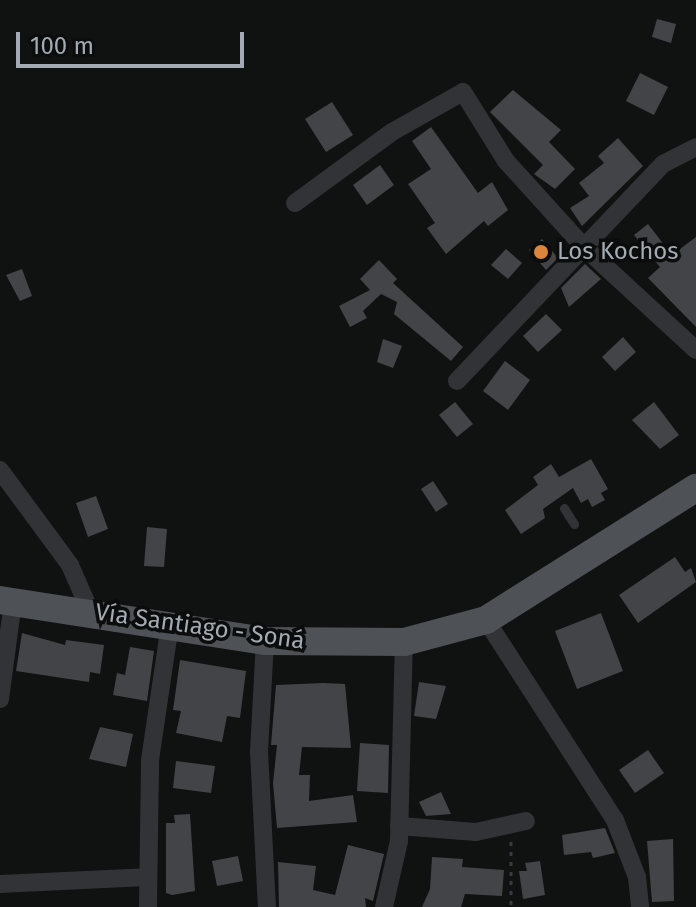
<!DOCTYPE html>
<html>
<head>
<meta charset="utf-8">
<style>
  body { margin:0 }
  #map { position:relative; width:696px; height:907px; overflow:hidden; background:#101111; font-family:"Fira Sans",sans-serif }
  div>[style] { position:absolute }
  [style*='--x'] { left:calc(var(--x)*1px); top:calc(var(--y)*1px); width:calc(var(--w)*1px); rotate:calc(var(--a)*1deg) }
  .building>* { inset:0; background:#424447 }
  .path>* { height:3px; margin-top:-1.5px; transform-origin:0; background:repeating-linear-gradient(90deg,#383a3d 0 4px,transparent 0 10px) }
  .lane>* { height:9px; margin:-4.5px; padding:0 4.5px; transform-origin:4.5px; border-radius:4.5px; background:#323336 }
  .street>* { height:18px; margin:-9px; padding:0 9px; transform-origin:9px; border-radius:9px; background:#323336 }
  .primary>* { height:28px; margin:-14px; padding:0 14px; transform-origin:14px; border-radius:14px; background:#4e5155 }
  .dots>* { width:22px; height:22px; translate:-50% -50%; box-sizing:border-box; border:4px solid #0b0c0c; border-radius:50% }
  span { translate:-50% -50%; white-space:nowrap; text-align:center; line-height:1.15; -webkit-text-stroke:7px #0b0c0c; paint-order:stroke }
  .poi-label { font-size:24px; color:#a3aab1 }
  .left { translate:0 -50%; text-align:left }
  .street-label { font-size:24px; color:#a3aab1 }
  .scale { position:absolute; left:16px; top:32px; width:228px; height:36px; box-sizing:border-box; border:4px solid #a3aab1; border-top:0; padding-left:10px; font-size:24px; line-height:28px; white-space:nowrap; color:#a3aab1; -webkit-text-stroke:6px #0b0c0c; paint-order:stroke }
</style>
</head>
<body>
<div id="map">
  <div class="building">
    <div style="clip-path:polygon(657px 19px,676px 24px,671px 43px,652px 37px)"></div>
    <div style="clip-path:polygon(640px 73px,668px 87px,654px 115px,626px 101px)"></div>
    <div style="clip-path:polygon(513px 90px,561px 130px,549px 142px,575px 169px,555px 189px,534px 174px,543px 165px,490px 112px)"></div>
    <div style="clip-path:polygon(332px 102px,353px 135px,326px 152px,305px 119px)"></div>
    <div style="clip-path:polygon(431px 127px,478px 193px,492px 182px,508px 210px,488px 226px,484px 221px,446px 254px,427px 228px,435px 223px,408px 184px,431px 169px,412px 141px)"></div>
    <div style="clip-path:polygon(618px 138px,643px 166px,582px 226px,570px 208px,589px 196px,579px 183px,604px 163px,598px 156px)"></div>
    <div style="clip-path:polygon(380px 165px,394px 185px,367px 205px,353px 185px)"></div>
    <div style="clip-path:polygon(648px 224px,672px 255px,696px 237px,696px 327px,648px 278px,660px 267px,634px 235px)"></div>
    <div style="clip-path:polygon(542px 239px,558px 258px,546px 270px,529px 250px)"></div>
    <div style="clip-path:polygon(506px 249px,522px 263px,508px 279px,491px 265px)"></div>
    <div style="clip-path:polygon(379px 260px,397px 279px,393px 283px,463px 347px,451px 361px,394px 314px,397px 302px,381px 294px,363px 311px,367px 318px,350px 327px,339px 306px,370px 290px,360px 279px)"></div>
    <div style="clip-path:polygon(585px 264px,601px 279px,569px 307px,561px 288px)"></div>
    <div style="clip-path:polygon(22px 269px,32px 296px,20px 301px,6px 275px)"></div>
    <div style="clip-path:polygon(546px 314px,562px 330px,538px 352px,523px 336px)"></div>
    <div style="clip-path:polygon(623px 337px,636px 352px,615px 371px,602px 357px)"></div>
    <div style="clip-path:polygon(383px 339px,402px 346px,393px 368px,377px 362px)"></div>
    <div style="clip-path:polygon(505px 361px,530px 380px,508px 410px,483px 391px)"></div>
    <div style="clip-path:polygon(455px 402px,473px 424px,457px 437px,439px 415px)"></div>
    <div style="clip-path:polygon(654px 402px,679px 435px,660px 449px,632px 420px)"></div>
    <div style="clip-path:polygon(591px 459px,608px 489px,601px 493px,605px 500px,592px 507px,588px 499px,581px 503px,573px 488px,543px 509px,545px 518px,521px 534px,505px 510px,538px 485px,533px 477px,551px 464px,559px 477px)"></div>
    <div style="clip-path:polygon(433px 481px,448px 504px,436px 512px,421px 489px)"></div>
    <div style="clip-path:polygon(96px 496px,108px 529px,88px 537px,76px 503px)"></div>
    <div style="clip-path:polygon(147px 527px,167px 529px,164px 567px,144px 566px)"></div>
    <div style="clip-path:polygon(675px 557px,685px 572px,691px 568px,696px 582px,638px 623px,619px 595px)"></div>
    <div style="clip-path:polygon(601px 613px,623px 671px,577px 689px,555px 631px)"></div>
    <div style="clip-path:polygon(22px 633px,65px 645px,66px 640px,104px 645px,100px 674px,90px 672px,89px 682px,16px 671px)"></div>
    <div style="clip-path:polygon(130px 647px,154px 651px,147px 701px,113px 695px,117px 673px,125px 675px)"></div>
    <div style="clip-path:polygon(180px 660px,246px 671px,240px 718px,227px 716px,222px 742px,176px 733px,181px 711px,173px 710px)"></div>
    <div style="clip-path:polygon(419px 682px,446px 686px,436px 719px,414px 716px)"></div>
    <div style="clip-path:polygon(323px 683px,345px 684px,351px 748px,302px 747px,299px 775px,310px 775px,309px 801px,353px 795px,357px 822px,277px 828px,273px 783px,277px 745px,271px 745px,276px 685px)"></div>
    <div style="clip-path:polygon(100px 727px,133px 734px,126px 767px,89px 759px)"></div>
    <div style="clip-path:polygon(360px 743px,389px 745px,388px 793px,357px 791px)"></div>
    <div style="clip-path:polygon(648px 750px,664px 773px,635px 793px,619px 770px)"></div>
    <div style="clip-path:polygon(176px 761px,215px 766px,211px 793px,173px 788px)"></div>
    <div style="clip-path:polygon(441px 792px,451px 814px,426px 816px,419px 802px)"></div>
    <div style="clip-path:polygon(190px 814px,195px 891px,172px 895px,166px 893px,166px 823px,175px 823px,174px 815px)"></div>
    <div style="clip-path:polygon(605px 828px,615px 853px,593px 858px,591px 852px,564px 855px,562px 835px)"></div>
    <div style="clip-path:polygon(673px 839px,674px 901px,652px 902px,647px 841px)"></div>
    <div style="clip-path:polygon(348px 845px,384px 854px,373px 901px,365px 898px,366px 907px,279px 907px,278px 862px,316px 866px,313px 890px,335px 895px)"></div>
    <div style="clip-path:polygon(238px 856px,243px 881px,217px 886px,212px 861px)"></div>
    <div style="clip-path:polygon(432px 857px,463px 859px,462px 867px,504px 870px,502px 896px,465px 894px,461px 907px,422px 907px,430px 889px)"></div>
    <div style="clip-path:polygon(540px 861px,545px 895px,523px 899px,519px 871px,527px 871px,525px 863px)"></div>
  </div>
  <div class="path">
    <div style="--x:511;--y:841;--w:66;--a:90"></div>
  </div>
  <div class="lane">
    <div style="--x:564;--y:508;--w:19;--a:58"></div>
  </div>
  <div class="street">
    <div style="--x:295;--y:203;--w:120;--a:-36.2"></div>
    <div style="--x:392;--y:132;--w:81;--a:-29.4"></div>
    <div style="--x:463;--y:92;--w:81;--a:58.1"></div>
    <div style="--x:506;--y:161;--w:116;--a:47.8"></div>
    <div style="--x:584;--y:247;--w:152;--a:42.6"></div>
    <div style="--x:457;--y:381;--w:299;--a:-46.5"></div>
    <div style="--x:663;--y:164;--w:37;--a:-27"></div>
    <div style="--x:0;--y:470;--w:118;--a:53.6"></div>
    <div style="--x:70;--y:565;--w:50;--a:66.5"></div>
    <div style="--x:486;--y:620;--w:238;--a:57.2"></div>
    <div style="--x:615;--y:820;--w:61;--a:68.9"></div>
    <div style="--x:637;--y:877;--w:30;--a:84"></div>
    <div style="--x:265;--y:641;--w:110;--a:93.1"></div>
    <div style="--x:259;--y:751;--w:156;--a:87.1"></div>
    <div style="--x:0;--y:699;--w:98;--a:-82.4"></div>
    <div style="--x:399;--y:826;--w:77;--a:4.5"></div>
    <div style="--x:476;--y:832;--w:51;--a:-12.4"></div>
    <div style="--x:0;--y:884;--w:146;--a:-2.7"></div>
    <div style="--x:148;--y:907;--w:147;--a:-89.2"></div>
    <div style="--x:150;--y:760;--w:136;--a:-81.6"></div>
    <div style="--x:384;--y:907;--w:68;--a:-77.2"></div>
    <div style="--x:399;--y:841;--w:199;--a:-88.6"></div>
  </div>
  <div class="primary">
    <div style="--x:0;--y:600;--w:268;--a:8.8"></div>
    <div style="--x:265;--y:641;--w:139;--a:0.4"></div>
    <div style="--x:404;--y:642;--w:85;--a:-15"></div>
    <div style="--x:486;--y:620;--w:248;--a:-32.2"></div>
  </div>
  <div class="dots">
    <div style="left:541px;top:252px;background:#dd853d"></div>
  </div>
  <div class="poi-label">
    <span class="left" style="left:557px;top:252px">Los Kochos</span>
  </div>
  <div class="street-label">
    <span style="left:200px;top:627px;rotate:8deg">Vía Santiago - Soná</span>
  </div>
  <div class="scale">100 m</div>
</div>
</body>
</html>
